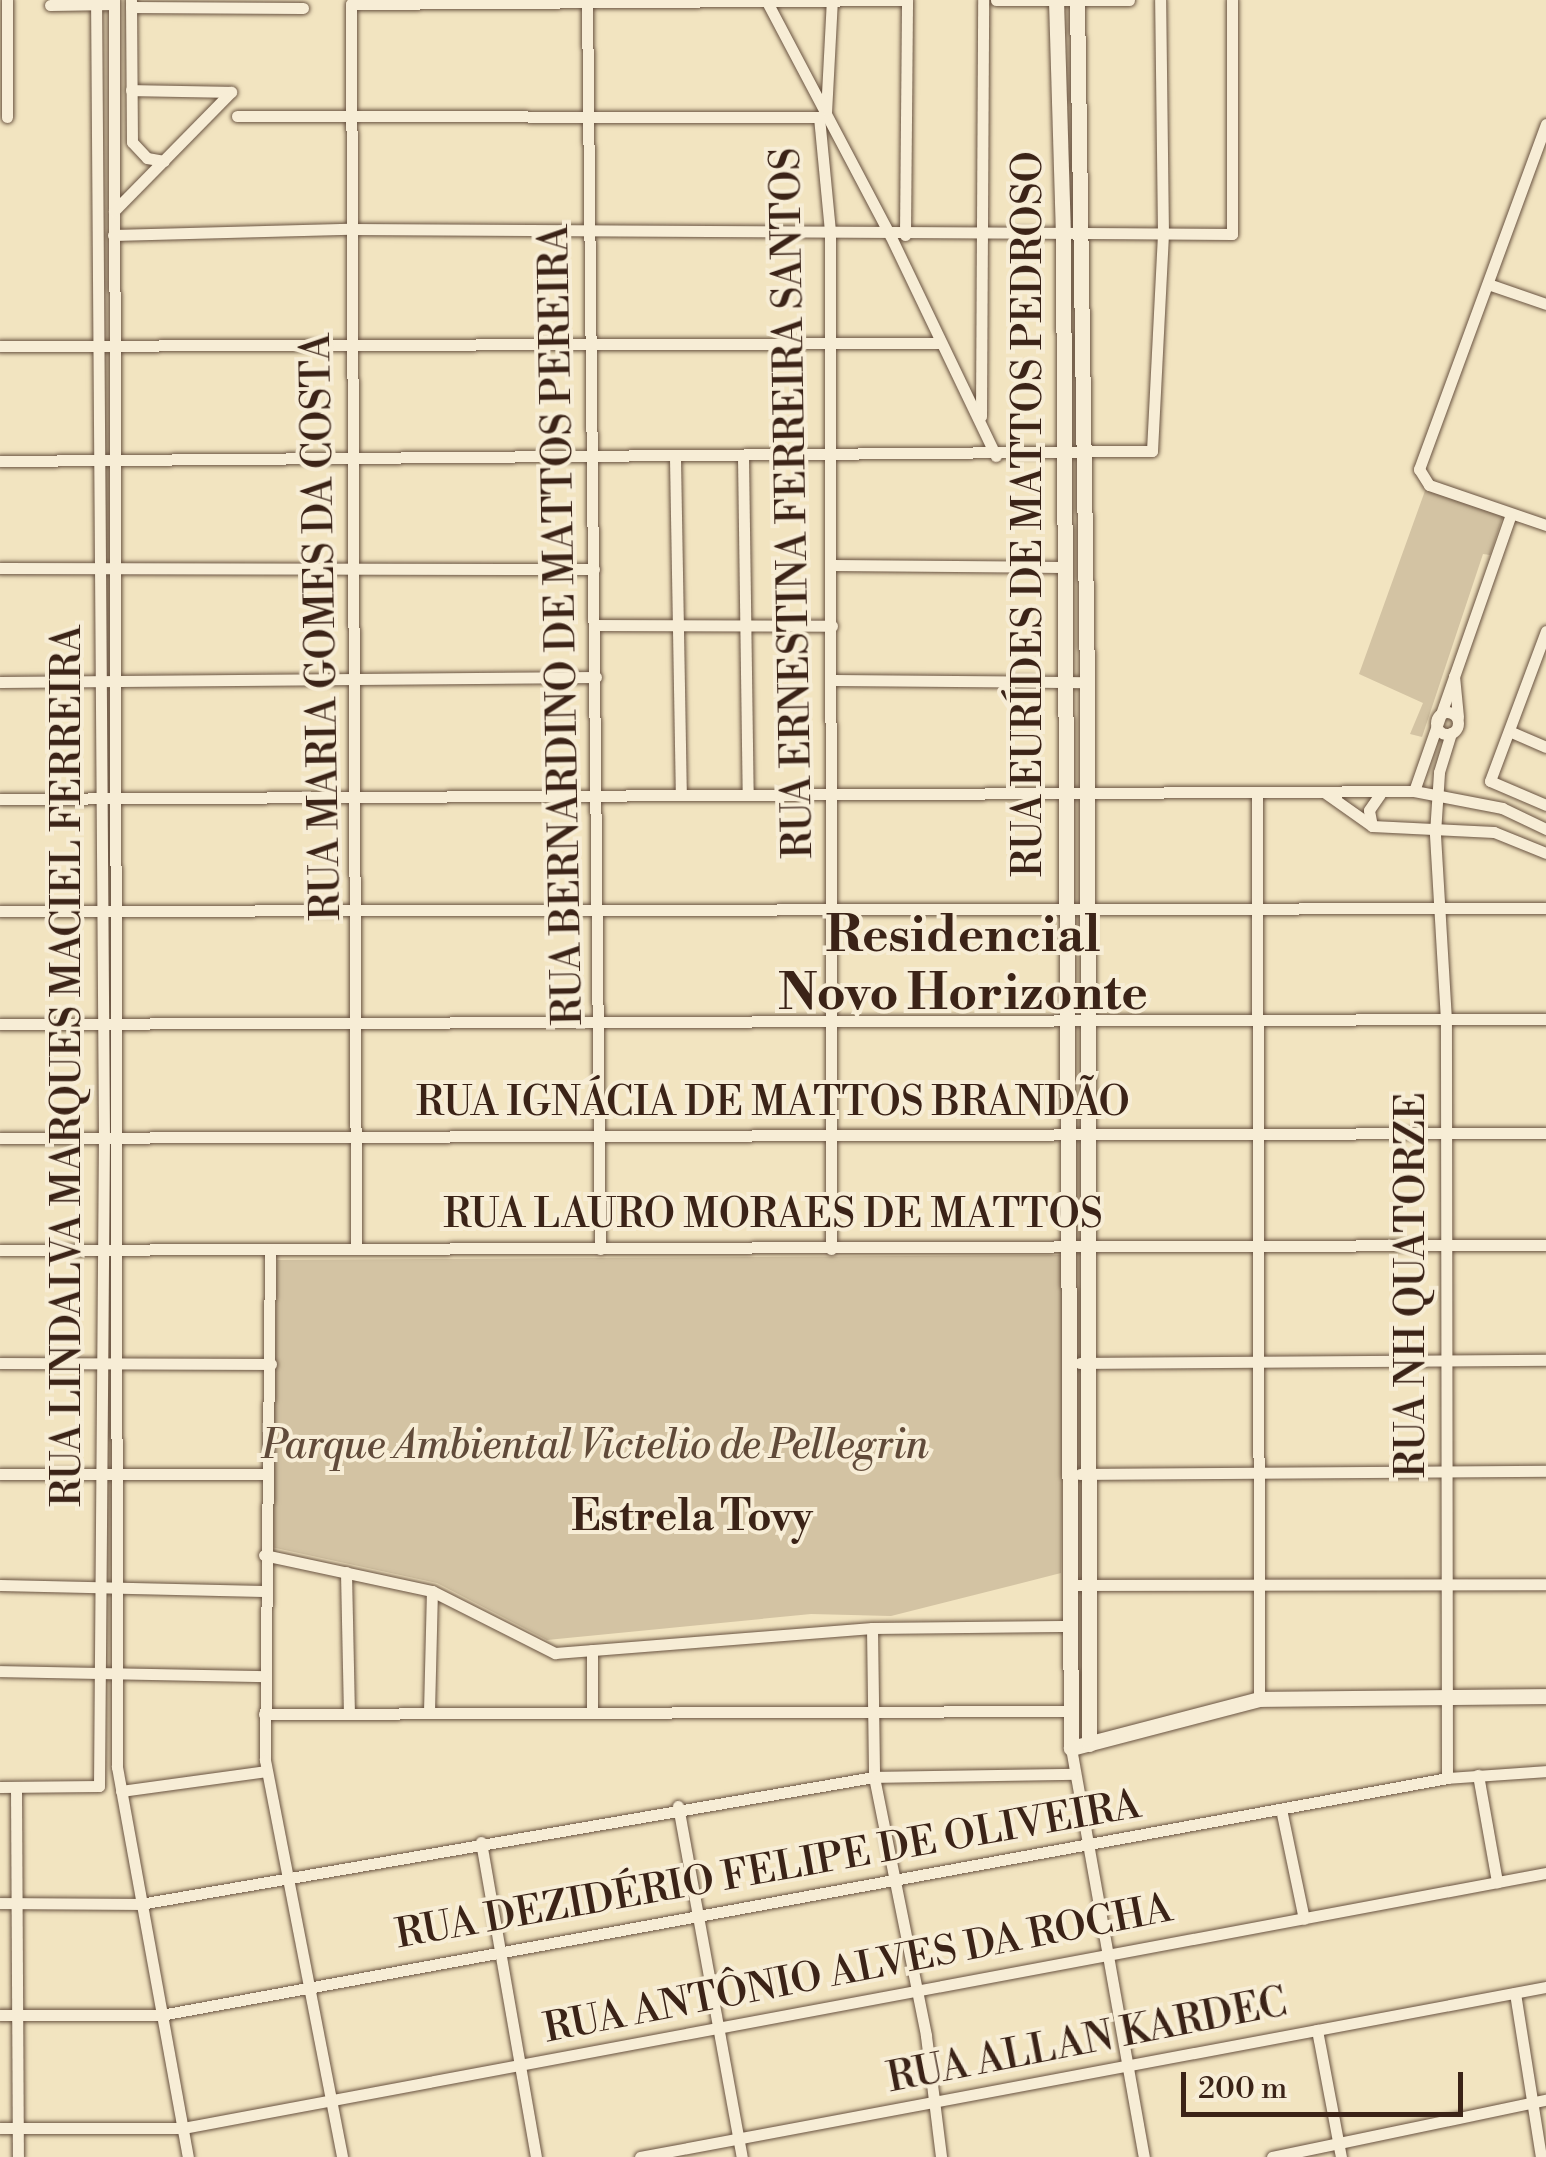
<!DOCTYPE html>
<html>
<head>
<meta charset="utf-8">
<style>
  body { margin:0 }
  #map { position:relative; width:1546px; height:2157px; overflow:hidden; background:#f2e4c0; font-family:"Libre Bodoni",serif }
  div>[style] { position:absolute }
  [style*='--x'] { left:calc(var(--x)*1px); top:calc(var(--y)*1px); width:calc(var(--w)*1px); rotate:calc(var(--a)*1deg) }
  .green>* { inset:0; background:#d3c3a3 }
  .roads { filter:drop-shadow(0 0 2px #695341) drop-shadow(0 0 2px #695341) }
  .street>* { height:11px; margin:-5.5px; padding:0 5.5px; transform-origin:5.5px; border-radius:5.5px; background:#f7edd6 }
  .street>.ring { margin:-5.5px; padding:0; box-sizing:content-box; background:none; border:11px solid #f7edd6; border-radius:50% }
  .secondary>* { height:15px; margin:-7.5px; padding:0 7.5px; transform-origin:7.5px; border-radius:7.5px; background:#f7edd6 }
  span { translate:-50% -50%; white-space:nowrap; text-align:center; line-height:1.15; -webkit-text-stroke:8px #f7edd6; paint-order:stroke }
  .street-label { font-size:40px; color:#3b2317 }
  .park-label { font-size:40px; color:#614b3a; font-style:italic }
  .neighbourhood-label { font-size:42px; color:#3b2317; font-weight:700 }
  .district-label { font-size:50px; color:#3b2317; font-weight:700 }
  .scale { position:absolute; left:1181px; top:2072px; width:282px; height:45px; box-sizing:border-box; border:5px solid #3b2317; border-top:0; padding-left:12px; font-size:30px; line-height:35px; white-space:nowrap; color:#3b2317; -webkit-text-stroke:8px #f7edd6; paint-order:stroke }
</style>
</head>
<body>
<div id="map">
  <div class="green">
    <div style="clip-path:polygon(1426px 488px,1503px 516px,1490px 555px,1483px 554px,1422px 737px,1410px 734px,1423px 703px,1359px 674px)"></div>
    <div style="clip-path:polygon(1065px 1255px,1061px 1573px,891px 1616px,811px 1614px,547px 1640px,437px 1583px,271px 1547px,277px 1260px)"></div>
  </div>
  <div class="roads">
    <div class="street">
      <div style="--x:7;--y:0;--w:117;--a:90"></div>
      <div style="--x:114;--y:0;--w:1767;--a:89.9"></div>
      <div style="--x:117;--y:1767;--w:396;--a:79.7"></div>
      <div style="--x:131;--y:0;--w:142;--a:89.6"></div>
      <div style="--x:132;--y:142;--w:22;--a:47"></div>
      <div style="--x:147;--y:158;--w:17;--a:10"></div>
      <div style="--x:587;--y:0;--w:1249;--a:89.4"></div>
      <div style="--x:766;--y:0;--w:266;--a:62.2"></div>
      <div style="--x:890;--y:235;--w:245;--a:64.4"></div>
      <div style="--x:996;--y:0;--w:133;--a:0"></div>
      <div style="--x:50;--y:5;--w:64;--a:-0.9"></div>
      <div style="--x:131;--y:7;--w:172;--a:0.3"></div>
      <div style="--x:131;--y:90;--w:100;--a:1.1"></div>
      <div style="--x:826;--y:113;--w:113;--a:-87"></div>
      <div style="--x:237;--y:116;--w:582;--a:0.1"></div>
      <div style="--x:819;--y:117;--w:115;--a:84.5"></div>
      <div style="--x:830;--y:231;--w:1018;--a:89.94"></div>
      <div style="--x:1546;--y:124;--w:368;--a:110.2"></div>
      <div style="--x:1419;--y:469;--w:19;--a:58"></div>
      <div style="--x:1429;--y:485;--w:124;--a:18.9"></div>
      <div style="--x:114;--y:211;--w:167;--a:-45.5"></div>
      <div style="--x:113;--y:235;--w:237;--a:-1.5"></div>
      <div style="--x:350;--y:229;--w:882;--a:0.32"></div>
      <div style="--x:1232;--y:234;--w:234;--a:-90"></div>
      <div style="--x:905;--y:235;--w:235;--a:-89.5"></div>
      <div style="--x:1488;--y:284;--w:61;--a:19"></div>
      <div style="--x:0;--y:346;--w:941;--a:-0.18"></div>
      <div style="--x:981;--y:416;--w:416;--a:-89.7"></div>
      <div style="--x:743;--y:457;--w:338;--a:89.2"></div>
      <div style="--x:675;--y:458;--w:337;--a:89"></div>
      <div style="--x:0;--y:461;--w:1152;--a:-0.5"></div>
      <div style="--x:1152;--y:451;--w:217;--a:-87.1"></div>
      <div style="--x:1163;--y:234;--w:234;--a:-90.7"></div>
      <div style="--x:832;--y:565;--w:229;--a:0.5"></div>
      <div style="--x:0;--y:568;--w:594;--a:0.1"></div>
      <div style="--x:595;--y:625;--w:237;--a:0.2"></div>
      <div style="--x:1546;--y:631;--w:160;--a:110.5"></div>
      <div style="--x:1490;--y:781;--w:61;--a:23.2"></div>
      <div style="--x:1454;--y:676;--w:41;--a:84.4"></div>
      <div style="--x:833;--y:680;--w:254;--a:0.5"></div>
      <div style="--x:0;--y:682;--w:596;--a:-0.48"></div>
      <div class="ring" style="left:1436px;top:712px;width:11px;height:11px"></div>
      <div style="--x:1509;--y:731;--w:40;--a:23.4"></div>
      <div style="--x:1414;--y:791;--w:293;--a:-70.7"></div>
      <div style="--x:1257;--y:792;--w:907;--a:89.87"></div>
      <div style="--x:1324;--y:792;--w:59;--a:35.3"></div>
      <div style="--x:1372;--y:826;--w:122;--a:2.8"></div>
      <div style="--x:1494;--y:832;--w:56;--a:22"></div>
      <div style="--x:0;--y:799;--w:1414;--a:-0.32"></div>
      <div style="--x:1414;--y:791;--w:90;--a:10.9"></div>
      <div style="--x:1502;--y:808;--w:49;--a:25.5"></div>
      <div style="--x:1372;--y:826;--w:16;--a:-101"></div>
      <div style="--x:1369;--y:810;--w:19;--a:-55"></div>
      <div style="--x:0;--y:911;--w:1546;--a:-0.11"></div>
      <div style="--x:0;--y:1024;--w:1546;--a:-0.19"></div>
      <div style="--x:0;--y:1138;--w:1546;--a:-0.19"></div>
      <div style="--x:356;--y:1249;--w:1245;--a:-90.23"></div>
      <div style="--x:351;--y:4;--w:556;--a:-0.41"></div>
      <div style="--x:0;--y:1250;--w:1546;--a:-0.19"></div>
      <div style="--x:270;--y:1250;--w:510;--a:90.56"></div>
      <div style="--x:265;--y:1760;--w:404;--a:79"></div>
      <div style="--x:0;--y:1363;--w:271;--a:0.2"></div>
      <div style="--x:1080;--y:1363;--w:466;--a:-0.4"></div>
      <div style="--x:0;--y:1474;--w:263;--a:0"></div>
      <div style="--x:1080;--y:1474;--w:466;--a:-0.4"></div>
      <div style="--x:264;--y:1555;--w:172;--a:12.1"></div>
      <div style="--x:432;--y:1591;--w:138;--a:26.8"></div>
      <div style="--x:555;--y:1653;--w:318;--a:-4.5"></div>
      <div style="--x:872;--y:1628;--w:198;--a:-0.6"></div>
      <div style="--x:346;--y:1572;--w:141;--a:88.8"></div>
      <div style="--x:0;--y:1585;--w:263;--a:1.3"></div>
      <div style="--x:1070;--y:1585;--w:476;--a:-0.1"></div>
      <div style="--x:872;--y:1628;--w:149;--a:89.2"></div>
      <div style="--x:874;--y:1777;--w:264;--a:78.6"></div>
      <div style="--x:926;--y:2036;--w:122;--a:82.9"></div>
      <div style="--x:592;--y:1650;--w:62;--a:90"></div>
      <div style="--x:0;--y:1671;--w:263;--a:1.1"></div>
      <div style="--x:429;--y:1712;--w:121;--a:-88.6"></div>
      <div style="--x:264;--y:1714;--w:805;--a:-0.21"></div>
      <div style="--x:1071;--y:1748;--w:415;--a:79.9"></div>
      <div style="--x:1478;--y:1775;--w:109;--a:79.9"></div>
      <div style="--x:1447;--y:1778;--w:758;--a:-90.08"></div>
      <div style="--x:1446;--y:1020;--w:187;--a:-93.4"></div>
      <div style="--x:1435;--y:833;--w:61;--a:-86.2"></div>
      <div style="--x:1439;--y:772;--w:41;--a:-72.9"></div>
      <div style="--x:0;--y:1787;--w:99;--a:-0.6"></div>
      <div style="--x:99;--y:1786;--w:648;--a:-89.56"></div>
      <div style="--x:104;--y:1138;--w:1138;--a:-90.4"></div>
      <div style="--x:16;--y:1787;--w:370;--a:89.7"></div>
      <div style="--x:121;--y:1791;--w:147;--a:-7.8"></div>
      <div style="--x:678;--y:1806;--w:357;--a:79.7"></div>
      <div style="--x:1281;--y:1809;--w:112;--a:78.2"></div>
      <div style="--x:481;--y:1842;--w:320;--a:80.1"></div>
      <div style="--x:0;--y:1903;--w:140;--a:0.4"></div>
      <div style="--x:140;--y:1904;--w:745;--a:-9.82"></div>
      <div style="--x:874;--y:1777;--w:198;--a:-0.9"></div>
      <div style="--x:1515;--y:1993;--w:166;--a:81"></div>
      <div style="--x:0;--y:2015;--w:161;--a:0"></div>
      <div style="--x:161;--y:2015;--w:1308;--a:-10.44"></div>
      <div style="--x:1447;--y:1778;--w:99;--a:-4"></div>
      <div style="--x:1317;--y:2030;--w:129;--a:79.3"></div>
      <div style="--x:0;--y:2128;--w:183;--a:0"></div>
      <div style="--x:183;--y:2128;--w:1387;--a:-10.6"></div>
      <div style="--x:640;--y:2157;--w:922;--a:-10.63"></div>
      <div style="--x:1272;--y:2157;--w:280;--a:-11.8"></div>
    </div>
    <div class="secondary">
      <div style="--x:1056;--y:0;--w:235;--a:88.3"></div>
      <div style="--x:1063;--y:235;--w:1513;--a:89.7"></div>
      <div style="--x:1071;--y:1748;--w:194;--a:-14.6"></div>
      <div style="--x:1259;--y:1699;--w:287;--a:-0.6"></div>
      <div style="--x:1077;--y:0;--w:682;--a:89.16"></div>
      <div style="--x:1087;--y:682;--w:1062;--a:89.89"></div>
    </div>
  </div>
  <div class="street-label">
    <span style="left:793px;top:503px;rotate:-91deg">RUA ERNESTINA FERREIRA SANTOS</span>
    <span style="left:1029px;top:514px;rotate:-90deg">RUA EURÍDES DE MATTOS PEDROSO</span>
    <span style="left:562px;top:625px;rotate:-91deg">RUA BERNARDINO DE MATTOS PEREIRA</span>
    <span style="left:322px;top:627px;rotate:-91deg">RUA MARIA GOMES DA COSTA</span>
    <span style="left:68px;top:1066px;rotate:-90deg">RUA LINDALVA MARQUES MACIEL FERREIRA</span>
    <span style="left:773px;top:1103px">RUA IGNÁCIA DE MATTOS BRANDÃO</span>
    <span style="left:773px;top:1215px">RUA LAURO MORAES DE MATTOS</span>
    <span style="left:1412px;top:1285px;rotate:-90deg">RUA NH QUATORZE</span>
    <span style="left:768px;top:1870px;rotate:-10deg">RUA DEZIDÉRIO FELIPE DE OLIVEIRA</span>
    <span style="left:858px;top:1969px;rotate:-11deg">RUA ANTÔNIO ALVES DA ROCHA</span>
    <span style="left:1087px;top:2041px;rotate:-11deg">RUA ALLAN KARDEC</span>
  </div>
  <div class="park-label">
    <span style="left:595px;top:1446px">Parque Ambiental Victelio de Pellegrin</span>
  </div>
  <div class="neighbourhood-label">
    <span style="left:692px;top:1518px">Estrela Tovy</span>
  </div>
  <div class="district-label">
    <span style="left:963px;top:965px">Residencial<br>Novo Horizonte</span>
  </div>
  <div class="scale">200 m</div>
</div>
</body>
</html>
